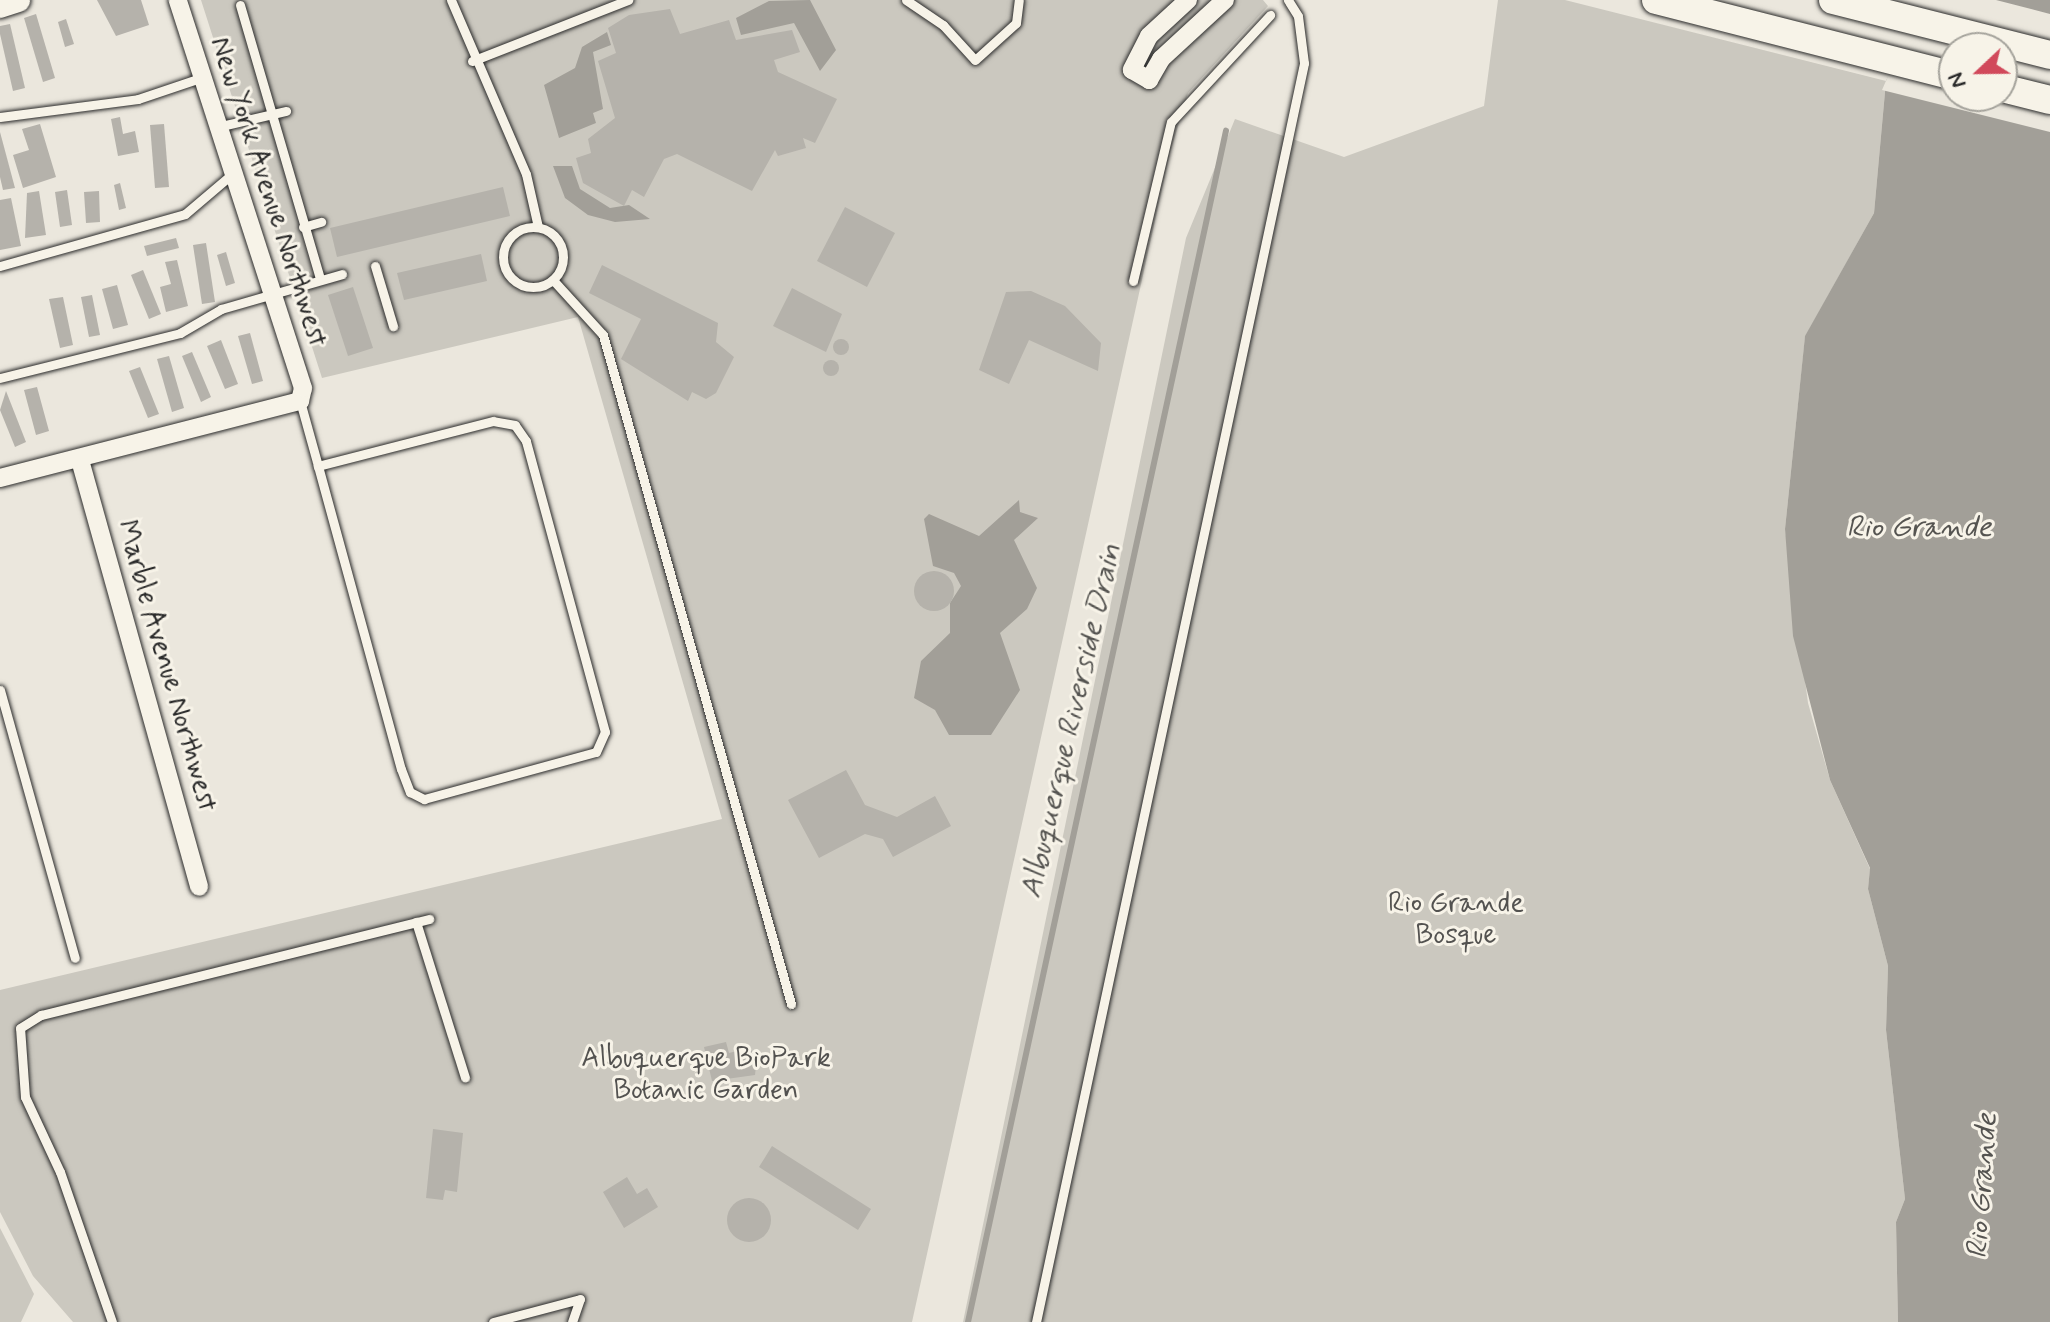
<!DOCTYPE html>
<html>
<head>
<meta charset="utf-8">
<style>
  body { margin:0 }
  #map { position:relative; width:2050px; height:1322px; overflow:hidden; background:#ebe7dd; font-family:Mynerve,sans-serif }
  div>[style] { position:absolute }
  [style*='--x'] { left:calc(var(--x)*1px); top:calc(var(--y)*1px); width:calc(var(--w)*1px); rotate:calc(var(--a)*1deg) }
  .green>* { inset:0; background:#cbc8bf }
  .water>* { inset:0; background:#a29f98 }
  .pier>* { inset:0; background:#ebe7dd }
  .stream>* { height:6px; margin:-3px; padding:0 3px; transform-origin:3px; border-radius:3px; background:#a29f98 }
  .building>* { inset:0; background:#b5b2ab }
  .round { border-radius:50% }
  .roads { filter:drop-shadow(0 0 2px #2b2b2b) drop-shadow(0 0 2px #2b2b2b) }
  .lane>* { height:9px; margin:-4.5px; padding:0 4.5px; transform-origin:4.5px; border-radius:4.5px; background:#f7f3e8 }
  .lane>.ring { margin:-4.5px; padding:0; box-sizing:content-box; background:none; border:9px solid #f7f3e8; border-radius:50% }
  .street>* { height:18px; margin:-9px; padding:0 9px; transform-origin:9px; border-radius:9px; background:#f7f3e8 }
  .secondary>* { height:24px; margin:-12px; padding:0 12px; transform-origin:12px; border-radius:12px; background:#f7f3e8 }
  .primary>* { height:28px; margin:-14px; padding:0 14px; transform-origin:14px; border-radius:14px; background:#f7f3e8 }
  span { translate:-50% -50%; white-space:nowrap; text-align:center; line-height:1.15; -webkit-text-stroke:6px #f7f3e8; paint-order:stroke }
  .street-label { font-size:28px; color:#2b2b2b }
  .park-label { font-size:28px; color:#535250 }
  .water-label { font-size:30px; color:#555451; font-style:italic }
  .north { position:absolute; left:1938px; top:32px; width:80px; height:80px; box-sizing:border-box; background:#f7f3e8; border:2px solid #a5a39c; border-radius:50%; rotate:248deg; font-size:22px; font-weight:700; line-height:32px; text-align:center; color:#2b2b2b }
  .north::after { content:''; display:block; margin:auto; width:28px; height:36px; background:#d1495b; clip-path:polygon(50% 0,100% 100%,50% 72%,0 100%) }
</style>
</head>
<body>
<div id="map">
  <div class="green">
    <div style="clip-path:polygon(201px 0,1263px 0,1268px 6px,1188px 93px,1170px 153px,912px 1322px,73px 1322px,33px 1276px,0 1212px,0 990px,722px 819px,578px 317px,322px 378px)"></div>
    <div style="clip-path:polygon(1498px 0,1565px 0,1886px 81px,1874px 213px,1805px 337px,1785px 529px,1808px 703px,1830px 780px,1870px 869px,1868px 889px,1888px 966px,1886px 1030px,1905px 1199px,1896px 1222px,1898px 1322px,963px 1322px,1186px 238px,1235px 119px,1344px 157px,1484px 106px)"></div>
    <div style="clip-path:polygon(0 1228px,34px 1294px,21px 1322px,0 1322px)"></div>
  </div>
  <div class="water">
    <div style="clip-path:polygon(810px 0,836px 50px,820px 71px,794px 23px,741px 35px,736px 18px,769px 1px)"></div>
    <div style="clip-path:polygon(evenodd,1926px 0,2050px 0,2050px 1322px,1898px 1322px,1896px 1222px,1905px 1199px,1886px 1030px,1888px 966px,1868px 889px,1870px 868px,1830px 780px,1793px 636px,1785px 529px,1805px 336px,1874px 213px,1886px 81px,1926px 0,1954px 48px,2002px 48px,2002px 96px,1954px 96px,1954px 48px)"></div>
    <div style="clip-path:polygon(607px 32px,611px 45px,593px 52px,603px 109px,593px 113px,596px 123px,559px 138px,544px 85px,575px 68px,582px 47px)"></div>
    <div style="clip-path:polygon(553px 166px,572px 166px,580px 189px,610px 208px,629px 205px,650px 219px,615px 222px,588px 215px,565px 198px)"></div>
    <div style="clip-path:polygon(1019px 500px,1020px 512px,1038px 518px,1014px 540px,1037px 588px,1027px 609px,1000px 633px,1020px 690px,991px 735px,949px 735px,935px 710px,914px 698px,921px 661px,950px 633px,950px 603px,961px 586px,954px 573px,933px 566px,924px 519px,929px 514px,979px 536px)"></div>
  </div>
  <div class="pier">
    <div style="clip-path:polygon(evenodd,1921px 0,1996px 0,2050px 14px,2050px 132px,1882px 90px,1921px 0,1954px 48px,2002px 48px,2002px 96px,1954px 96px,1954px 48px)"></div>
  </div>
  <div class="stream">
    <div style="--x:968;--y:1322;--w:1219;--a:-77.78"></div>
  </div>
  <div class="building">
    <div style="clip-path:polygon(97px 0,141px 0,149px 25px,116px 36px)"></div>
    <div style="clip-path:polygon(670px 9px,680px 34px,729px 20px,736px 40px,792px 30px,800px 52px,774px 60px,778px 72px,837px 99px,815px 143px,803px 138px,806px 148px,778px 156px,775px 150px,752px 191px,677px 154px,664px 159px,644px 197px,632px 190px,624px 206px,583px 183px,576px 158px,591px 153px,588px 139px,615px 118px,598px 61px,616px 53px,608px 28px,629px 15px)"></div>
    <div style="clip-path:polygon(36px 14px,55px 78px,43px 82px,24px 18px)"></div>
    <div style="clip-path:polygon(66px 19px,74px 44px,65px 47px,58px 22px)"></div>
    <div style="clip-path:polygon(10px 24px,25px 88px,13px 91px,0 34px,0 26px)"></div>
    <div style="clip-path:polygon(120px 117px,123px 134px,135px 131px,139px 152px,118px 156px,111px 119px)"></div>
    <div style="clip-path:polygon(40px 124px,56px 177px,23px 188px,13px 155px,29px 150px,22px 129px)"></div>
    <div style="clip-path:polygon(164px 124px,169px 187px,155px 188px,150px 125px)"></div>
    <div style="clip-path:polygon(0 132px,15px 188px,3px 190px,0 177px)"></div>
    <div style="clip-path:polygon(120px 183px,126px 208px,119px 210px,114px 185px)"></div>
    <div style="clip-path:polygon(503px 187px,510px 216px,337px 257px,330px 228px)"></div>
    <div style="clip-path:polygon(67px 190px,72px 225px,60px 227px,55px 192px)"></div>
    <div style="clip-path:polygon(39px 191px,46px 235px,25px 238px,27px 193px)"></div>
    <div style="clip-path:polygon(99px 191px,100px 222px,86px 223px,84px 192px)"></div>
    <div style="clip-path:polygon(11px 198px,21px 246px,0 250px,0 200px)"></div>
    <div style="clip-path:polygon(845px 207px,895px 233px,867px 287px,817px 261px)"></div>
    <div style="clip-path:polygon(176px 238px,179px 248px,147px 256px,144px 246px)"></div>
    <div style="clip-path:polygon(206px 243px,215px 302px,202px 304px,193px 245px)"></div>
    <div style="clip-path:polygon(226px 252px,235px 283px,226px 286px,217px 255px)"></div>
    <div style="clip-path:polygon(481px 254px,487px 281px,404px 300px,397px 273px)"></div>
    <div style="clip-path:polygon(177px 260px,188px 306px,166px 312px,160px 287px,171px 284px,165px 262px)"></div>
    <div style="clip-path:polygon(602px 265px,718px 323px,716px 342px,734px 357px,716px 393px,706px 399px,692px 392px,688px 401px,621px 359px,641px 319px,589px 293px)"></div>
    <div style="clip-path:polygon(143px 270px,161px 314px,149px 319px,131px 275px)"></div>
    <div style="clip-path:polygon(117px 285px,128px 325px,113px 329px,102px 289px)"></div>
    <div style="clip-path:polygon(353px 287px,373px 348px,348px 356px,328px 295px)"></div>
    <div style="clip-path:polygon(792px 288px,842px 314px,826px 352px,773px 326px)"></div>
    <div style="clip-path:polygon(1031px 291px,1065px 306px,1101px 343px,1098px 371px,1029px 340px,1009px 384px,979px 370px,1006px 292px)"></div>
    <div style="clip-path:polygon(92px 295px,100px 335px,89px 337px,81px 297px)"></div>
    <div style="clip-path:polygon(63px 297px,73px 345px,60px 348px,49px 299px)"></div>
    <div style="clip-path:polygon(250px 333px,263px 381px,252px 384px,238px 336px)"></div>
    <div class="round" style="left:833px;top:339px;width:16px;height:16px"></div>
    <div style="clip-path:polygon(221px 340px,238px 384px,225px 389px,207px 346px)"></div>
    <div style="clip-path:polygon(192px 352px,211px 397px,201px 402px,182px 356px)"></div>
    <div style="clip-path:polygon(169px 356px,184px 408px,172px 412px,157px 359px)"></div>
    <div class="round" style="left:823px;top:360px;width:16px;height:16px"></div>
    <div style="clip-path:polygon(140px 367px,159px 414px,148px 418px,129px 371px)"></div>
    <div style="clip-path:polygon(37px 387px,49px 431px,36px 435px,24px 390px)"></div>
    <div style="clip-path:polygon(6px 391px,26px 442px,15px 447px,0 410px)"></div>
    <div class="round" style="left:914px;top:571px;width:40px;height:40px"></div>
    <div style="clip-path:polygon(846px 770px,865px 805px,897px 817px,935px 796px,951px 826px,893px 857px,883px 839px,865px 834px,819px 858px,788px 800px)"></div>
    <div style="clip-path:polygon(726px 1042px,729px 1053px,749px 1048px,757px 1057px,755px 1075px,712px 1081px,704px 1047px)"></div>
    <div style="clip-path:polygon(433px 1129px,463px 1133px,457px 1192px,445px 1190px,443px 1200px,426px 1198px)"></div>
    <div style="clip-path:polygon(772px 1146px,871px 1209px,858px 1230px,759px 1167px)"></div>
    <div style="clip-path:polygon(627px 1177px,637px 1194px,647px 1188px,658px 1207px,624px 1228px,603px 1192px)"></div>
    <div class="round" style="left:727px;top:1198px;width:44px;height:44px"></div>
  </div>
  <div class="roads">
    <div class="lane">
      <div style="--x:451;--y:0;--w:189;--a:66.7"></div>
      <div style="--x:526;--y:174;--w:54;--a:77.2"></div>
      <div style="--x:906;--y:0;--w:45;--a:34"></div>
      <div style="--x:943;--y:25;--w:47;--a:47.6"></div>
      <div style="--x:975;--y:60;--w:55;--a:-42.1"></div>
      <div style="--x:1016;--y:23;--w:23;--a:-83"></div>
      <div style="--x:240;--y:5;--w:285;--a:73.7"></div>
      <div style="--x:472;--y:61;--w:168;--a:-21.4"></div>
      <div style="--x:0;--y:117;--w:139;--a:-7.4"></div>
      <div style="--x:138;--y:99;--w:65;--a:-18.7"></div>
      <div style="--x:217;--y:127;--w:71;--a:-13.1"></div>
      <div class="ring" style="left:503px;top:227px;width:51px;height:51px"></div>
      <div style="--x:303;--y:227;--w:19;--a:-16"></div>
      <div style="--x:0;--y:266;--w:192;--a:-15.7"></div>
      <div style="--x:185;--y:214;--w:62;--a:-40.4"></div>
      <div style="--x:375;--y:266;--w:63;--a:73.3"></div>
      <div style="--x:553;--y:280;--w:74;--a:47.7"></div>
      <div style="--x:603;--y:335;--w:695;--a:74.3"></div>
      <div style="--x:1133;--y:281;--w:163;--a:-76.6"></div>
      <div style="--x:1171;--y:122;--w:146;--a:-47.2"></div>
      <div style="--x:0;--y:378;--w:186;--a:-14"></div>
      <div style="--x:180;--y:333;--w:48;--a:-30.3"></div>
      <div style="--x:221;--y:309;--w:126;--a:-16.1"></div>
      <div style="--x:300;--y:401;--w:67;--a:74.5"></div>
      <div style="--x:318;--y:466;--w:314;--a:74.7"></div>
      <div style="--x:401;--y:769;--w:25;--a:69"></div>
      <div style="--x:410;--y:792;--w:16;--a:27"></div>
      <div style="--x:424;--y:799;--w:178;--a:-15.3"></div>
      <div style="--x:596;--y:752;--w:22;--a:-66"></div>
      <div style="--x:605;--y:732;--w:302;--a:-105.2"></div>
      <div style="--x:526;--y:441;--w:19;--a:-125"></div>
      <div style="--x:515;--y:425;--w:22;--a:-170"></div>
      <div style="--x:493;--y:421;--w:181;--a:165.6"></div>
      <div style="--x:0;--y:690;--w:278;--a:74.4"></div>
      <div style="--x:416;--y:922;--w:163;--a:72.5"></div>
      <div style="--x:112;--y:1322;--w:159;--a:-109.1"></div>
      <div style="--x:60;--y:1172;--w:83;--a:-115"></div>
      <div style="--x:25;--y:1097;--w:69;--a:-94.1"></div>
      <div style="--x:20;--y:1028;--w:25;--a:-32"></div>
      <div style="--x:41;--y:1015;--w:400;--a:-13.9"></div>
      <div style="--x:493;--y:1322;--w:90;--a:-14.8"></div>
      <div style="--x:572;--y:1322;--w:24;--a:-71"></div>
      <div style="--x:1036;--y:1322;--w:1287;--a:-77.98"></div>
      <div style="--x:1304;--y:63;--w:47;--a:-97.3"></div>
      <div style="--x:1298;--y:16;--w:19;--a:-122"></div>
    </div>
    <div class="street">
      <div style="--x:1188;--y:0;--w:53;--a:137.3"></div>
      <div style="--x:1149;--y:36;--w:38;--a:117"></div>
      <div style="--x:1132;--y:70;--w:20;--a:30"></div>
      <div style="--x:1149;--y:80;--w:24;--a:-60"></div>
      <div style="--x:1161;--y:59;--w:87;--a:-42.7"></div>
      <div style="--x:80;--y:460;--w:443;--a:74.4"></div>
      <div style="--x:0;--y:478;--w:310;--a:-14.4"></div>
      <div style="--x:300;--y:401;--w:13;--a:-77"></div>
      <div style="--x:303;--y:388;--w:408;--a:-107.9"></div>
    </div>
    <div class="secondary">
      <div style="--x:0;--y:6;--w:19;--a:-18"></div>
    </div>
    <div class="primary">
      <div style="--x:1656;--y:0;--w:308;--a:14.3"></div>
      <div style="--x:1833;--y:0;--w:224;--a:14.2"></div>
      <div style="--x:2002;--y:88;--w:49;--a:14"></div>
    </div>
  </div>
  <div class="street-label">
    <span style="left:268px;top:192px;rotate:72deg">New York Avenue Northwest</span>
    <span style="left:166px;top:666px;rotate:74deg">Marble Avenue Northwest</span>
  </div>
  <div class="park-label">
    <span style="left:1456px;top:920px">Rio Grande<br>Bosque</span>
    <span style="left:706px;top:1075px">Albuquerque BioPark<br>Botanic Garden</span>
  </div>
  <div class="water-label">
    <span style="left:1919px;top:528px">Rio Grande</span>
    <span style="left:1072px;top:721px;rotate:-77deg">Albuquerque Riverside Drain</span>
    <span style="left:1983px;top:1186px;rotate:-86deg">Rio Grande</span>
  </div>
  <div class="north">N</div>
</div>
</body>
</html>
